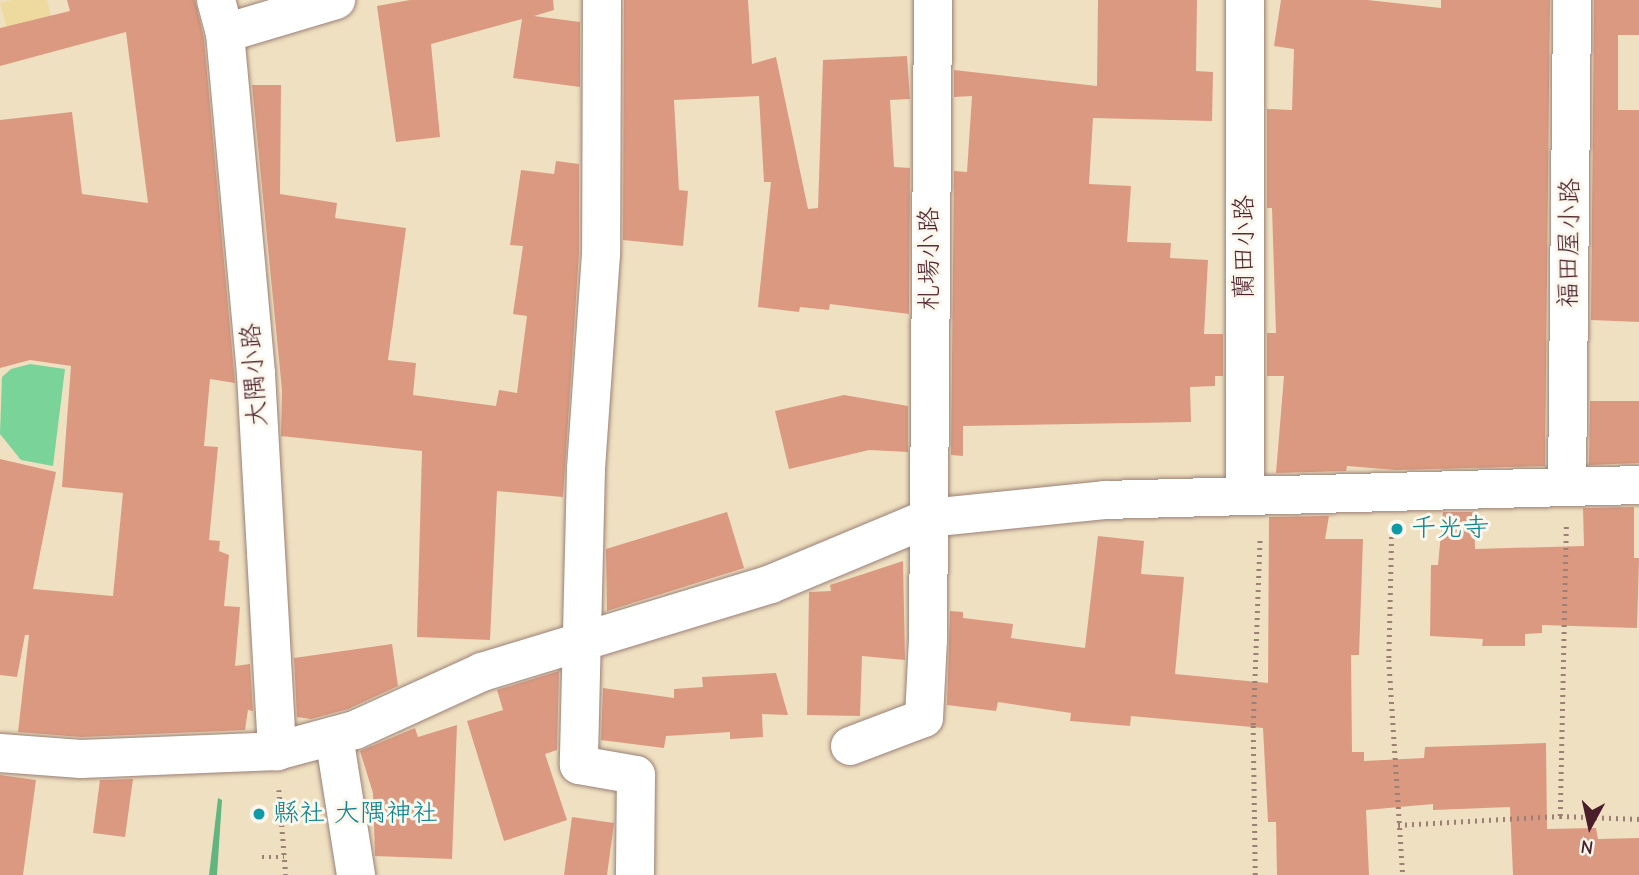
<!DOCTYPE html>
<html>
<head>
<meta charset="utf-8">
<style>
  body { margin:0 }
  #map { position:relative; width:1639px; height:875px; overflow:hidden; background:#efe0c1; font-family:"Comic Neue","Klee One",sans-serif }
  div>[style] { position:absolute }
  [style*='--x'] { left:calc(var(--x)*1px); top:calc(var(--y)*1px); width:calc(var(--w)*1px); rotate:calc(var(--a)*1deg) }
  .green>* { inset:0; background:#7ad398 }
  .forest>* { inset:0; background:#63b580 }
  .sand>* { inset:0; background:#eeda9e }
  .building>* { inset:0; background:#dc9981 }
  .path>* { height:4.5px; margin-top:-2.25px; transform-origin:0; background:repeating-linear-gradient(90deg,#9c8076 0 2px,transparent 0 7px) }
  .roads { filter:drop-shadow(0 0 2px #9c8076) drop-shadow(0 0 2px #9c8076) }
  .minor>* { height:38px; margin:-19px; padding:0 19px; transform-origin:19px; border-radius:19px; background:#fff }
  .dots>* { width:19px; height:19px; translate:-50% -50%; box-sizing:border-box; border:4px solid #fbf7ec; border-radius:50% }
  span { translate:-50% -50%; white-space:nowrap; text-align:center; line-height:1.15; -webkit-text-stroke:6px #fbf7ec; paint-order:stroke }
  .street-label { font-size:26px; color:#4a1f2b }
  .culture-label { font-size:26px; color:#0d838f }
  .left { translate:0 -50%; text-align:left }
  .north { position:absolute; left:1555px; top:791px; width:70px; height:70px; -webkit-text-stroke:5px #fbf7ec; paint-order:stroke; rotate:188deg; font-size:19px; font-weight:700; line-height:28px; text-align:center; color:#4a1f2b }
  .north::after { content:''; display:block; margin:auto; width:24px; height:32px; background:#4a1f2b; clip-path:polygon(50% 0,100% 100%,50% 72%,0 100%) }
</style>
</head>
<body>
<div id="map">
  <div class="green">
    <div style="clip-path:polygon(30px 364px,65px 369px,53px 466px,21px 460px,0 434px,2px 377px,11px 369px)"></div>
  </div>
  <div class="forest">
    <div style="clip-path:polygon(218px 798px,222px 800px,217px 875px,209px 875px)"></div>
  </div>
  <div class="sand">
    <div style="clip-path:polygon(12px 0,47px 0,53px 23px,9px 36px,0 3px)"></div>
  </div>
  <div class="building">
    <div style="clip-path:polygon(67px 0,195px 0,204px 39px,235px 383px,210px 379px,204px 446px,218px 447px,209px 540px,220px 541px,219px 551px,229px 555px,224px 606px,240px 607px,235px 666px,250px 664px,253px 711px,248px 710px,245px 730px,81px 737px,18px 732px,29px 635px,25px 635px,17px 677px,0 675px,0 459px,56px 472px,33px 589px,113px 596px,123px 493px,62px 487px,71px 366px,30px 360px,0 368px,0 120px,72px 112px,82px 194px,148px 203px,126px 32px,0 66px,0 28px,70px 11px)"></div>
    <div style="clip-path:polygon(410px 0,553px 0,554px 10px,534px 16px,580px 22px,580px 87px,513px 78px,522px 19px,431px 44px,440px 137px,396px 142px,377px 6px)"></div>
    <div style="clip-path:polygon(624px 0,748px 0,752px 64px,776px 57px,808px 209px,818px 208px,823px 60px,907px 56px,910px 99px,890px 100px,894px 167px,910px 168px,909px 314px,830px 304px,829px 310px,800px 307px,799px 312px,758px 307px,771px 182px,764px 182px,759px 96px,674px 100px,679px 190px,688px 191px,683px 246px,623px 240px)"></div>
    <div style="clip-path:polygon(1098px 0,1197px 0,1196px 71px,1213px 72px,1212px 121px,1093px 118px,1089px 184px,1131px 186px,1127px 242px,1171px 243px,1170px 258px,1208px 260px,1204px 334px,1223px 334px,1223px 376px,1215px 376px,1215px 386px,1190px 387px,1191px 422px,963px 426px,963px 456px,951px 455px,954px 171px,967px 172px,972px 96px,954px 97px,954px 70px,1097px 86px)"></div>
    <div style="clip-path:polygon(1281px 0,1367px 0,1441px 8px,1441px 0,1550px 0,1545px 466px,1396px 470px,1347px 466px,1346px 471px,1276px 473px,1284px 376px,1267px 376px,1267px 333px,1276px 333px,1272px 208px,1267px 208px,1267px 109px,1292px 110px,1294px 49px,1274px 46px)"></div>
    <div style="clip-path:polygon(1594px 0,1639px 0,1639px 35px,1618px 35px,1618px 110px,1639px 110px,1639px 322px,1591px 320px)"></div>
    <div style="clip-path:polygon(252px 85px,281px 85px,280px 194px,337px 203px,335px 218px,406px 228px,388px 360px,416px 363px,413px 395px,496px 406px,499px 390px,517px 393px,527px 316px,513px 314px,523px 246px,510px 245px,521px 170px,554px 174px,556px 161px,579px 164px,579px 253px,563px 497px,497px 491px,490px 640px,417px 637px,422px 451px,281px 436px,282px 390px)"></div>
    <div style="clip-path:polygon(844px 395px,908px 406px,908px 452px,869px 450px,789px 469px,775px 411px)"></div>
    <div style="clip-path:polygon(1590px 401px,1639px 401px,1639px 463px,1589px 465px)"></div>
    <div style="clip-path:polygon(1634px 507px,1634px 558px,1639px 558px,1637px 628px,1542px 625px,1542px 633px,1525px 634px,1525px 646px,1482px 646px,1483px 639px,1430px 636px,1431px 565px,1438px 565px,1443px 512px,1474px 512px,1475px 549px,1584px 546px,1583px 508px)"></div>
    <div style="clip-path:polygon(727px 512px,744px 568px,607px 611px,606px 549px)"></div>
    <div style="clip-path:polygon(1329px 516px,1325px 539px,1363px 539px,1359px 655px,1351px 655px,1352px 752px,1364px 752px,1364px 761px,1424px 758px,1425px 747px,1546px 743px,1547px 829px,1596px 828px,1598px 839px,1639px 838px,1639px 875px,1513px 875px,1510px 807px,1433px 810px,1433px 804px,1366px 810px,1369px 875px,1277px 875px,1276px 822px,1268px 822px,1263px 728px,1131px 716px,1130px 726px,1070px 721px,1071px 713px,998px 702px,996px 711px,947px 705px,950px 611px,963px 612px,963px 618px,1013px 624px,1011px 638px,1085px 648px,1098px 536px,1144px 541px,1141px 574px,1184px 577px,1175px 674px,1268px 683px,1269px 517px)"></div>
    <div style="clip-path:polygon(903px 561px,905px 660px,862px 656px,860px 716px,807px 715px,809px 592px,831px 591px,830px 585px)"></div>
    <div style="clip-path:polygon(392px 644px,398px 686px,348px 709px,311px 719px,297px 717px,294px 658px)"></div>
    <div style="clip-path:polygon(559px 671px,557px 750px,545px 754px,567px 820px,504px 841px,467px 721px,503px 710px,497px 690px)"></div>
    <div style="clip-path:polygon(776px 673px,788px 715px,762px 714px,763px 737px,730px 739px,730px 732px,666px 736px,664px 748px,601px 740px,603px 688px,674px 698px,674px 689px,703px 687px,702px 677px)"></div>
    <div style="clip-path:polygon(457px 725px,452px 859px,375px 856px,373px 793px,360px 751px,415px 728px,418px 737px)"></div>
    <div style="clip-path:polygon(0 775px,36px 780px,23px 875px,0 875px)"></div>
    <div style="clip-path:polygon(133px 779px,125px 837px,93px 833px,100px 780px)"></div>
    <div style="clip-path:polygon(572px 817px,614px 823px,607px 875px,564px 875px)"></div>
  </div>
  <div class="path">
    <div style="--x:1392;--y:530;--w:130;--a:91.3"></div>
    <div style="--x:1389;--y:660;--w:215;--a:86.3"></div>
    <div style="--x:279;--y:790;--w:85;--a:85.3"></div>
    <div style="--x:1560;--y:816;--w:290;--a:-88.8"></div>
    <div style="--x:1398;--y:825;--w:162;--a:-3.2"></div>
    <div style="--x:1560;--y:816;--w:79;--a:2.2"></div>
    <div style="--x:262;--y:857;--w:22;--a:0"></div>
    <div style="--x:1255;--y:875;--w:150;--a:-90.8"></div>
    <div style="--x:1253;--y:725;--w:189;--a:-87.9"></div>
  </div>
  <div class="roads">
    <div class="minor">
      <div style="--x:216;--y:0;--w:34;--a:75"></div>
      <div style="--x:225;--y:33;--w:342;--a:84.8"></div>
      <div style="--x:256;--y:374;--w:378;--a:86.8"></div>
      <div style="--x:602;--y:0;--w:254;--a:90.2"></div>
      <div style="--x:601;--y:254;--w:216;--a:94"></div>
      <div style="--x:586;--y:469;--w:296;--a:91.4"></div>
      <div style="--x:579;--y:765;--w:58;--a:10"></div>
      <div style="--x:636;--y:775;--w:100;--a:90.6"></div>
      <div style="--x:225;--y:33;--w:116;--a:-16.6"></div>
      <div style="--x:1567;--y:486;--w:486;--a:-89.4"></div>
      <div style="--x:1245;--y:494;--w:494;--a:-90"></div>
      <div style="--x:334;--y:736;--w:141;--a:81"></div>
      <div style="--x:850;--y:746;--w:79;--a:-20.7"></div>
      <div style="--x:924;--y:718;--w:78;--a:-87.1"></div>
      <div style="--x:928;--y:640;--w:640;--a:-89.55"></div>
      <div style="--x:0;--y:753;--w:81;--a:4.2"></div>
      <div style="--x:81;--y:759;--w:196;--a:-2.3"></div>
      <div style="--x:277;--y:751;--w:81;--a:-15.1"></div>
      <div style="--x:355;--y:730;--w:140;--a:-24.5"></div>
      <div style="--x:482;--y:672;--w:302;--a:-16.9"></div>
      <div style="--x:771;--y:584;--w:171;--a:-22.7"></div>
      <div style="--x:929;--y:518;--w:177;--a:-5.8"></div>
      <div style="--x:1105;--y:500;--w:534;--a:-1.61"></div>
    </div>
  </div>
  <div class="dots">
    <div style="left:1397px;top:529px;background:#0f9aa8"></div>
    <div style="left:259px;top:814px;background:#0f9aa8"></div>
  </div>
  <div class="street-label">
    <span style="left:1570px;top:243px;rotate:-89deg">福田屋小路</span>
    <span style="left:1245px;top:247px;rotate:-90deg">蘭田小路</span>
    <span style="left:930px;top:259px;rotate:-90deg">札場小路</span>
    <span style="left:255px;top:375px;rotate:-94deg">大隅小路</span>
  </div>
  <div class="culture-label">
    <span class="left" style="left:1411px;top:529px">千光寺</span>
    <span class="left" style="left:273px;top:814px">縣社 大隅神社</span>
  </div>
  <div class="north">N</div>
</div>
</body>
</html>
